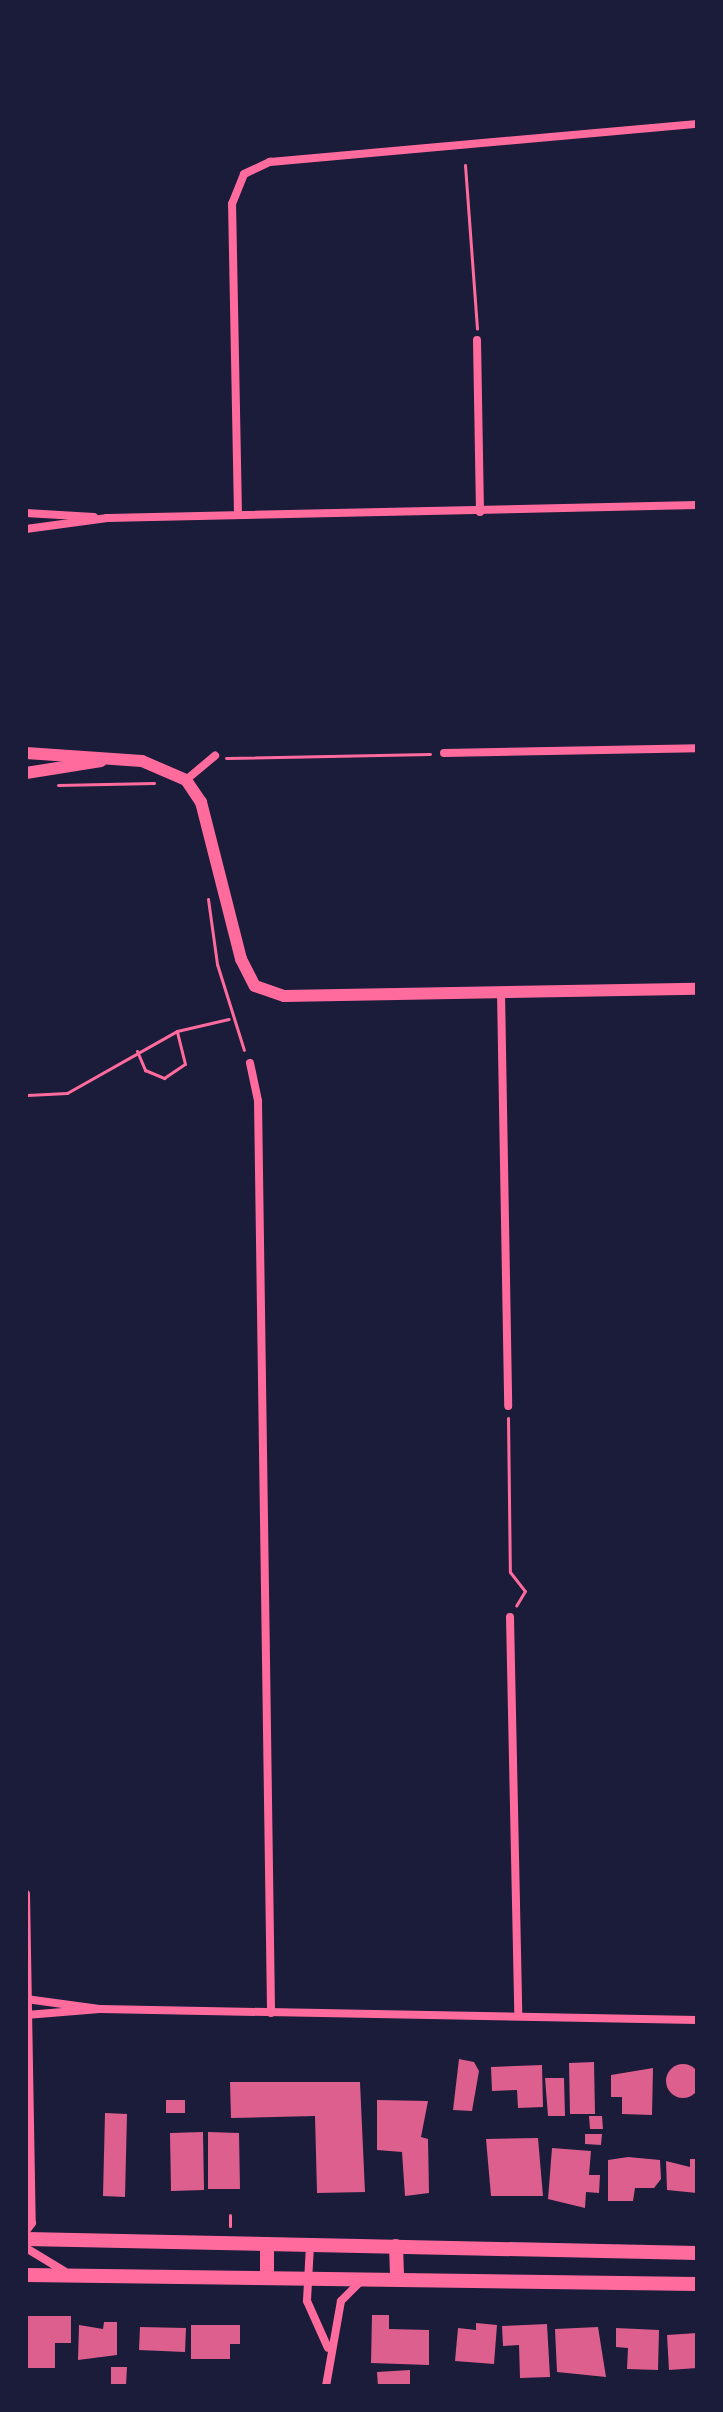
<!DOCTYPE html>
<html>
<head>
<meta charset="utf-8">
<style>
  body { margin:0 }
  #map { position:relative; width:723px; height:2412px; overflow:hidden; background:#1b1b3a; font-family:"Sofia Sans Condensed",sans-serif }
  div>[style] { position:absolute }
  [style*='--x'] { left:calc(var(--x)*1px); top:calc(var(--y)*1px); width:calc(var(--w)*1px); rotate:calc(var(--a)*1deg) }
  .building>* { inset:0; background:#dd5f8e }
  .round { border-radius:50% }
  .path>* { height:3px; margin:-1.5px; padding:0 1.5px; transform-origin:1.5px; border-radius:1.5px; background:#ff6b9d }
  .minor>* { height:8px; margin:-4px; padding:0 4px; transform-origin:4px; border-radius:4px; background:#ff6b9d }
  .tertiary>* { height:12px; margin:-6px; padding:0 6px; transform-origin:6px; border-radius:6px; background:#ff6b9d }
  .primary>* { height:14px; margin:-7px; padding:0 7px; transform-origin:7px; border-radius:7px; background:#ff6b9d }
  span { translate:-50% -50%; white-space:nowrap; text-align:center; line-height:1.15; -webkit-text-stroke:8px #1b1b3a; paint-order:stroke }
  .frame { position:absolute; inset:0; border:28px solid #1b1b3a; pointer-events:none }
</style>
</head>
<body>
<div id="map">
  <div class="building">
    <div style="clip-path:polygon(459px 2059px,474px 2062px,479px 2071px,472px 2111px,453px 2110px)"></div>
    <div style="clip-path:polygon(594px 2062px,595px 2114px,570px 2114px,569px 2063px)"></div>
    <div class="round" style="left:666px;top:2064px;width:34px;height:34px"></div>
    <div style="clip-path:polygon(542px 2065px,543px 2107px,518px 2108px,517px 2090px,492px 2091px,491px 2067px)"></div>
    <div style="clip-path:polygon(653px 2068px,652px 2115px,622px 2114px,622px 2097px,611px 2097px,611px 2075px)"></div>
    <div style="clip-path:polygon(545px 2078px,564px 2078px,565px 2116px,548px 2116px)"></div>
    <div style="clip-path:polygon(230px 2082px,360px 2082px,365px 2192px,317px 2193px,315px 2116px,231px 2118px)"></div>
    <div style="clip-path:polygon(166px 2100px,185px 2100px,185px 2113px,166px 2113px)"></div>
    <div style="clip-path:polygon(377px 2100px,428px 2101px,421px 2137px,428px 2139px,429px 2193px,405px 2196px,402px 2152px,377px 2150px)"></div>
    <div style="clip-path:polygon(105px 2113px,127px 2114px,125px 2197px,103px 2196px)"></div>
    <div style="clip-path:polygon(589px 2116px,602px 2116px,603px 2129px,590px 2129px)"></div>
    <div style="clip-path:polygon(203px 2132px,204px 2190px,171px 2191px,170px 2133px)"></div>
    <div style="clip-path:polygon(208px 2132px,239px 2133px,240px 2189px,208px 2189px)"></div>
    <div style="clip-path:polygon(585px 2134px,602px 2134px,601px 2145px,585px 2144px)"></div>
    <div style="clip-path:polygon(538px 2138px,543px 2196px,491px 2196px,486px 2139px)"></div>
    <div style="clip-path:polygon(552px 2148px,591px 2151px,589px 2175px,600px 2175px,599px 2193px,586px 2192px,585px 2208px,548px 2199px)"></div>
    <div style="clip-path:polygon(628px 2157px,660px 2160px,661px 2179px,654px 2188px,635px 2188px,633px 2201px,608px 2201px,608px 2160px)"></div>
    <div style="clip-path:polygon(690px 2159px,697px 2159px,697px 2193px,667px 2190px,666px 2161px,690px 2167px)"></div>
    <div style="clip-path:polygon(372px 2315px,389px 2315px,389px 2329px,429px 2330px,429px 2365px,371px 2363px)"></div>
    <div style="clip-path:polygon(26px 2316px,71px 2316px,71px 2343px,55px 2343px,55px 2368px,26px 2368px)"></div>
    <div style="clip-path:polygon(104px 2322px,117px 2322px,117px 2355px,78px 2360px,79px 2325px,103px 2329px)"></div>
    <div style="clip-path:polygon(476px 2323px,497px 2325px,494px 2364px,455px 2361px,458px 2328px,476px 2330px)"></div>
    <div style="clip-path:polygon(547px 2324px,550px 2377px,520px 2378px,519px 2345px,503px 2346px,502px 2326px)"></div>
    <div style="clip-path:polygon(191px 2325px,240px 2325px,240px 2344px,230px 2344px,230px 2359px,191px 2359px)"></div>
    <div style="clip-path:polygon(140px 2327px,186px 2328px,185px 2352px,139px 2350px)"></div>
    <div style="clip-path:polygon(598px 2327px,606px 2377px,557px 2372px,555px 2329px)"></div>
    <div style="clip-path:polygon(616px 2328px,659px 2330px,658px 2370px,627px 2369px,628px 2348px,616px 2347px)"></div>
    <div style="clip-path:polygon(697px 2333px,697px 2368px,669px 2370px,667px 2335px)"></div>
    <div style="clip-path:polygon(111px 2367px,127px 2367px,126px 2385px,111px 2385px)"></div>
    <div style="clip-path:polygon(410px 2370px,410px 2386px,378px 2386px,377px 2372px)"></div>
  </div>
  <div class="path">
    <div style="--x:465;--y:165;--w:164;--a:85.8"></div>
    <div style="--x:226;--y:758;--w:204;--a:-1.1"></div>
    <div style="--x:58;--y:785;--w:96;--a:-1.2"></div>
    <div style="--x:208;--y:899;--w:66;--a:82.1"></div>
    <div style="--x:217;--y:964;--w:90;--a:72.6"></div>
    <div style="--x:137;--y:1051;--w:21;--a:67"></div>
    <div style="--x:145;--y:1070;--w:21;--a:23"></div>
    <div style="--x:164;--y:1078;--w:25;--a:-34"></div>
    <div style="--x:185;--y:1064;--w:33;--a:-104"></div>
    <div style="--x:27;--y:1095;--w:40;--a:-2.9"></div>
    <div style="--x:67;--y:1093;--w:126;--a:-29.4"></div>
    <div style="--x:177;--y:1031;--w:53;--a:-13"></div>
    <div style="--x:508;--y:1418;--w:154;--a:89.3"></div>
    <div style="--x:510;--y:1572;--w:24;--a:52"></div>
    <div style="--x:525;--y:1591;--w:17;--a:121"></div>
    <div style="--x:230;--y:2226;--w:11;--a:-90"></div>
  </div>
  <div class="minor">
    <div style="--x:477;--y:340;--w:172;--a:89"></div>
    <div style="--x:26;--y:513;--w:68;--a:3.4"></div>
    <div style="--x:238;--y:514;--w:310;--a:-91.1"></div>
    <div style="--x:232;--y:204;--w:32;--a:-68"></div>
    <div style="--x:244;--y:174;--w:29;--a:-25"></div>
    <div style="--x:270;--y:162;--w:429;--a:-5.1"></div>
    <div style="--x:26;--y:529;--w:82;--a:-7.7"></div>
    <div style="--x:107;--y:518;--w:590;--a:-1.26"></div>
    <div style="--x:444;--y:753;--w:253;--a:-1.1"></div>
    <div style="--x:186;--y:780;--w:38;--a:-40"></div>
    <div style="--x:501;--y:992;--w:414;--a:89"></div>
    <div style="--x:250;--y:1063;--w:39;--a:78"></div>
    <div style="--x:258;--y:1101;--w:912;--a:89.18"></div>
    <div style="--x:510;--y:1617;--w:396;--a:88.8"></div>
    <div style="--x:26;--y:1894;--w:329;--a:89"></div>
    <div style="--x:32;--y:2223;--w:10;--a:127"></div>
    <div style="--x:26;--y:1999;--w:74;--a:7.8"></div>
    <div style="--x:26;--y:2015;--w:74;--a:-4.6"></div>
    <div style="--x:100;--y:2009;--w:597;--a:1.06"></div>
    <div style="--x:310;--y:2245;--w:56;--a:93.1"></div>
    <div style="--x:307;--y:2301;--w:51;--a:65.9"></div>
    <div style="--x:26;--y:2248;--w:44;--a:31.2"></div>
    <div style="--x:326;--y:2386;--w:86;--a:-80"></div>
    <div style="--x:341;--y:2301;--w:28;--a:-45"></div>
  </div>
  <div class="tertiary">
    <div style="--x:26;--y:753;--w:116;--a:3.9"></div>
    <div style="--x:142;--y:761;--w:48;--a:23.4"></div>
    <div style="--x:186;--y:780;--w:27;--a:56"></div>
    <div style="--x:201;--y:802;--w:162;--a:75.7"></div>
    <div style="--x:241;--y:959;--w:30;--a:63"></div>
    <div style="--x:255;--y:986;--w:31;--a:19"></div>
    <div style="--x:284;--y:996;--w:413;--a:-1"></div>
    <div style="--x:26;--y:773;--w:76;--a:-9.1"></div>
  </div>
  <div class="primary">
    <div style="--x:26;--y:2239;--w:671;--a:1.2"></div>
    <div style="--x:267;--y:2244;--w:33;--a:90"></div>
    <div style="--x:396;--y:2246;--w:33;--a:88"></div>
    <div style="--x:26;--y:2275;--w:671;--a:0.77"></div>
  </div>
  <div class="frame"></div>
</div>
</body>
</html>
